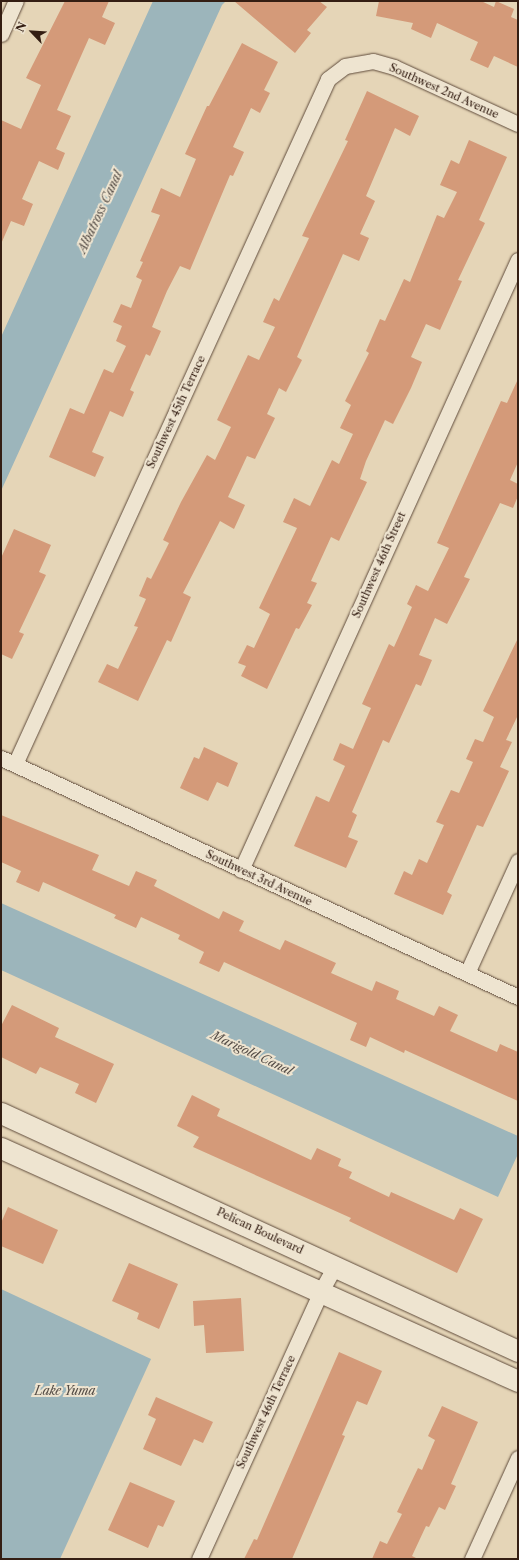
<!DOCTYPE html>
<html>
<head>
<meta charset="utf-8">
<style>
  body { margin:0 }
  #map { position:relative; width:519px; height:1560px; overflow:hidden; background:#e5d5b7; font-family:"Libre Caslon Text",serif }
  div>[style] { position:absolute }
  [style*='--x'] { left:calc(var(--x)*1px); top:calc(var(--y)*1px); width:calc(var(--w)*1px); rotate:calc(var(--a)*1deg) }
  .water>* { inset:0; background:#9cb5bb }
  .building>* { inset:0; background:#d49a79 }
  .roads { filter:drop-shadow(0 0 1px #604c3c) drop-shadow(0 0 1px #604c3c) }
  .street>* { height:15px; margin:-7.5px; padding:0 7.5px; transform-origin:7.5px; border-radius:7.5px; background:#eee4d0 }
  .secondary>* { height:21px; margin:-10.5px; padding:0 10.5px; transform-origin:10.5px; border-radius:10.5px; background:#eee4d0 }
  span { translate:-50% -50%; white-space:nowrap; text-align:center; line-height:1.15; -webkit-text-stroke:4px #eee4d0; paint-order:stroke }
  .street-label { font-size:11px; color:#341e13 }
  .water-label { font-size:12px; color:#534b45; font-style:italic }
  .frame { position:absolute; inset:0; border:2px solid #341e13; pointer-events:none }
  .north { position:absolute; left:12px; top:12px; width:40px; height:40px; -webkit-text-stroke:3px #eee4d0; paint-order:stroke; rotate:295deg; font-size:11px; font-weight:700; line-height:16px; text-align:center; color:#341e13 }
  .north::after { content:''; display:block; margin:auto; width:14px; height:18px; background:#341e13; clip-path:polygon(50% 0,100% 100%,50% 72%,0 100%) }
</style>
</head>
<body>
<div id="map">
  <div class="water">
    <div style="clip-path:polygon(153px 1px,226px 1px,222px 5px,1px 491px,1px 337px)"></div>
    <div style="clip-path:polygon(1px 903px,518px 1136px,518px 1154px,498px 1197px,1px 970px)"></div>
    <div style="clip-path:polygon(1px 1289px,151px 1359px,60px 1559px,1px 1559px)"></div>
  </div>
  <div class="building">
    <div style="clip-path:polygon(65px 1px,109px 1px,102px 17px,115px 23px,105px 45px,89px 38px,57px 110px,71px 116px,56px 149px,65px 153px,58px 170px,39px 161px,22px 199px,33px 204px,24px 226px,11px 221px,1px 244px,1px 120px,21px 129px,41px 85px,26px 78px)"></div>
    <div style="clip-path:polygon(234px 1px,319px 1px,327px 7px,307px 30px,311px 33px,295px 53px)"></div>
    <div style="clip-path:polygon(379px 1px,481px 1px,494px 7px,496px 1px,514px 9px,511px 17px,518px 20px,518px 67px,494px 56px,488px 68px,470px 60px,478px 42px,437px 23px,431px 38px,411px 29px,413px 23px,376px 16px)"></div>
    <div style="clip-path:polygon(242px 43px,278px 62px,264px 90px,270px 93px,260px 113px,251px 108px,233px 147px,244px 152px,233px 176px,230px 175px,190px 270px,180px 266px,167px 291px,152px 327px,161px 331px,150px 356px,146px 354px,130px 390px,134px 392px,123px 417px,110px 411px,92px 452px,104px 457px,95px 477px,49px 457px,70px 408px,84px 414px,104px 369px,113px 373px,126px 346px,116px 341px,122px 326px,113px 322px,121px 304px,131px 308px,142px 280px,136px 277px,143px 262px,140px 261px,160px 215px,151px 212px,161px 188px,180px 197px,196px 159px,185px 154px,207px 106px,209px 106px)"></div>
    <div style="clip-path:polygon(367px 91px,419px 116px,410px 136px,395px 128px,366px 196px,375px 201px,360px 234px,369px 238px,359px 261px,343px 254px,297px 357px,302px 360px,286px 392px,279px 388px,267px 414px,275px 418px,255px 459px,247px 456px,228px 497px,245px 505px,234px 529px,220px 521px,183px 593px,191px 597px,171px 642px,167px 640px,138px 701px,98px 682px,107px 664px,118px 669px,138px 627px,134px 626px,146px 599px,139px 596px,147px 577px,151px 579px,169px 543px,163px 540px,181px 502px,207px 455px,215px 460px,231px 427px,217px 420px,248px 355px,259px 360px,275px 327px,263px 322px,274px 298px,279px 301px,309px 238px,302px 236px,348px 141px,345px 140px)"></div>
    <div style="clip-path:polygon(469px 140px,507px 157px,479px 220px,485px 223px,458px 280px,462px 281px,440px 330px,426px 324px,411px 357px,422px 362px,411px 388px,393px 424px,385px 420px,366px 461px,360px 479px,367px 482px,339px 541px,331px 537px,311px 581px,317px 583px,307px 603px,312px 605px,299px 629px,296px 628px,267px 689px,241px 676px,246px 666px,238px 663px,247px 645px,254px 648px,270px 614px,259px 608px,297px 528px,283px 522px,294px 498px,310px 506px,332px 460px,339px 464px,353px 434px,340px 428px,351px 405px,345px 401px,369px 353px,366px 351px,380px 319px,385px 321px,404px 279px,410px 282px,437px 215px,444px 218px,457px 192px,440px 185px,451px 160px,459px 164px)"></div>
    <div style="clip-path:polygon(518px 379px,518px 462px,510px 480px,518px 484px,518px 496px,513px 508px,500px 503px,464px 577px,470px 579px,447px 624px,435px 618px,419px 655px,432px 660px,421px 686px,416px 684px,389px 743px,383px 740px,352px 812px,357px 815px,348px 837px,358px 841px,346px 868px,294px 846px,316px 796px,329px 802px,345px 766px,333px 760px,340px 743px,353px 749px,371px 708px,362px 704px,389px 644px,394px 647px,412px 607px,407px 604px,416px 585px,428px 591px,449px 548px,437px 543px,501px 401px,507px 403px)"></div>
    <div style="clip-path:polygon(14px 529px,51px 545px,39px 572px,46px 575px,19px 632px,24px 634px,12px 659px,1px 654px,1px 558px)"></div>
    <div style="clip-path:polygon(518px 638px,518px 715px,506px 740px,512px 742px,500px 767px,509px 771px,483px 827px,477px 825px,447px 892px,452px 895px,443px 915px,394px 894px,404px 871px,412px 875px,419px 859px,427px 863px,444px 825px,436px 822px,451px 790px,459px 793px,473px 762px,466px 759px,475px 739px,483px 742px,494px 717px,483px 711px)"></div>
    <div style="clip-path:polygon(204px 747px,238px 763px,228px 787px,217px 782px,208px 801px,180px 788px,194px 757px,199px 759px)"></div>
    <div style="clip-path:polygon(1px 815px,99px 855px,92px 870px,129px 886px,136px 871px,157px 880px,154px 886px,219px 919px,223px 911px,244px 921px,239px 931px,280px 950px,285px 940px,336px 963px,331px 973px,372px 991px,376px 981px,399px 991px,396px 999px,434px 1016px,439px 1006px,458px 1015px,450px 1031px,497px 1052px,500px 1044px,518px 1052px,518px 1101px,405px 1050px,404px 1053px,370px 1037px,366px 1047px,350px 1040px,357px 1023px,224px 962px,219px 972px,199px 963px,204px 952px,178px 939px,180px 935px,141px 917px,136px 928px,114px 918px,116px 915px,43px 882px,39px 892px,16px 882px,21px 871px,1px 862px)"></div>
    <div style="clip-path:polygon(12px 1005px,59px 1028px,55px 1037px,114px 1064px,96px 1103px,75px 1093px,79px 1084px,40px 1067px,36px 1074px,1px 1057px,1px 1026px)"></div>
    <div style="clip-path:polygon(192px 1095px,220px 1109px,217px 1116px,311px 1160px,317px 1148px,341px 1159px,338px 1166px,352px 1172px,349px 1178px,389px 1197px,391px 1192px,454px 1220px,460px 1208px,483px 1219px,457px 1273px,349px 1221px,351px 1218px,193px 1147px,199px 1137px,177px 1126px)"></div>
    <div style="clip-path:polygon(8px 1207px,58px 1230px,43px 1264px,1px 1246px,1px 1223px)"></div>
    <div style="clip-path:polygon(129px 1263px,178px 1284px,159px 1329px,137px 1319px,139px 1313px,112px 1301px)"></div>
    <div style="clip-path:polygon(241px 1298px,244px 1351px,206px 1353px,204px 1325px,194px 1326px,193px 1301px)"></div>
    <div style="clip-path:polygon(339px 1352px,382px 1371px,367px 1405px,357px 1401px,342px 1435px,345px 1436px,292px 1559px,244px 1559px,254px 1539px,257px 1540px)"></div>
    <div style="clip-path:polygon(156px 1397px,213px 1422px,203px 1443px,194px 1439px,181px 1466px,143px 1449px,156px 1419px,148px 1415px)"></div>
    <div style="clip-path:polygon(442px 1406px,478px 1422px,451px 1484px,456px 1486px,445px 1510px,439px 1507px,429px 1527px,426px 1526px,412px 1556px,418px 1559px,372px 1559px,380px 1541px,387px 1544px,402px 1514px,397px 1512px,418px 1468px,422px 1470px,435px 1440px,428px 1436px)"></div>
    <div style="clip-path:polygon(130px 1482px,175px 1501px,163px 1527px,158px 1525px,148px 1548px,108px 1530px)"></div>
  </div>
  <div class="roads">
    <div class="street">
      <div style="--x:1;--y:34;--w:36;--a:-66"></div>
      <div style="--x:1;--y:758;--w:570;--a:24.81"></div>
      <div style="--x:15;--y:764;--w:753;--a:-65.44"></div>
      <div style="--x:328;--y:79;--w:21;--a:-37"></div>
      <div style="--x:345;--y:66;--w:28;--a:-10"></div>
      <div style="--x:373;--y:61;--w:22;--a:16"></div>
      <div style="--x:394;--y:67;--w:136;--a:24.7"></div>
      <div style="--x:241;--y:870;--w:670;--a:-65.58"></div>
      <div style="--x:467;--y:973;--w:123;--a:-65.5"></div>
      <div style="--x:199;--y:1559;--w:292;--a:-65.5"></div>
      <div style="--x:320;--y:1293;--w:31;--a:-61"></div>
      <div style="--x:472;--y:1559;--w:111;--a:-65.5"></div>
    </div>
    <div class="secondary">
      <div style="--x:1;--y:1113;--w:569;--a:24.72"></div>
      <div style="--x:1;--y:1148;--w:567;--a:24.26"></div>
    </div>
  </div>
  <div class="street-label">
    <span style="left:444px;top:91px;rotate:24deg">Southwest 2nd Avenue</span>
    <span style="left:176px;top:412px;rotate:-65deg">Southwest 45th Terrace</span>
    <span style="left:379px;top:565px;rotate:-66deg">Southwest 46th Street</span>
    <span style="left:259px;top:878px;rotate:25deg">Southwest 3rd Avenue</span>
    <span style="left:260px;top:1231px;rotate:25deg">Pelican Boulevard</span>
    <span style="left:266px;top:1412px;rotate:-65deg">Southwest 46th Terrace</span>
  </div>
  <div class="water-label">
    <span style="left:100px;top:212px;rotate:-65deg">Albatross Canal</span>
    <span style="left:252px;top:1053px;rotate:25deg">Marigold Canal</span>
    <span style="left:65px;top:1391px">Lake Yuma</span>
  </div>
  <div class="frame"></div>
  <div class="north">N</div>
</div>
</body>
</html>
